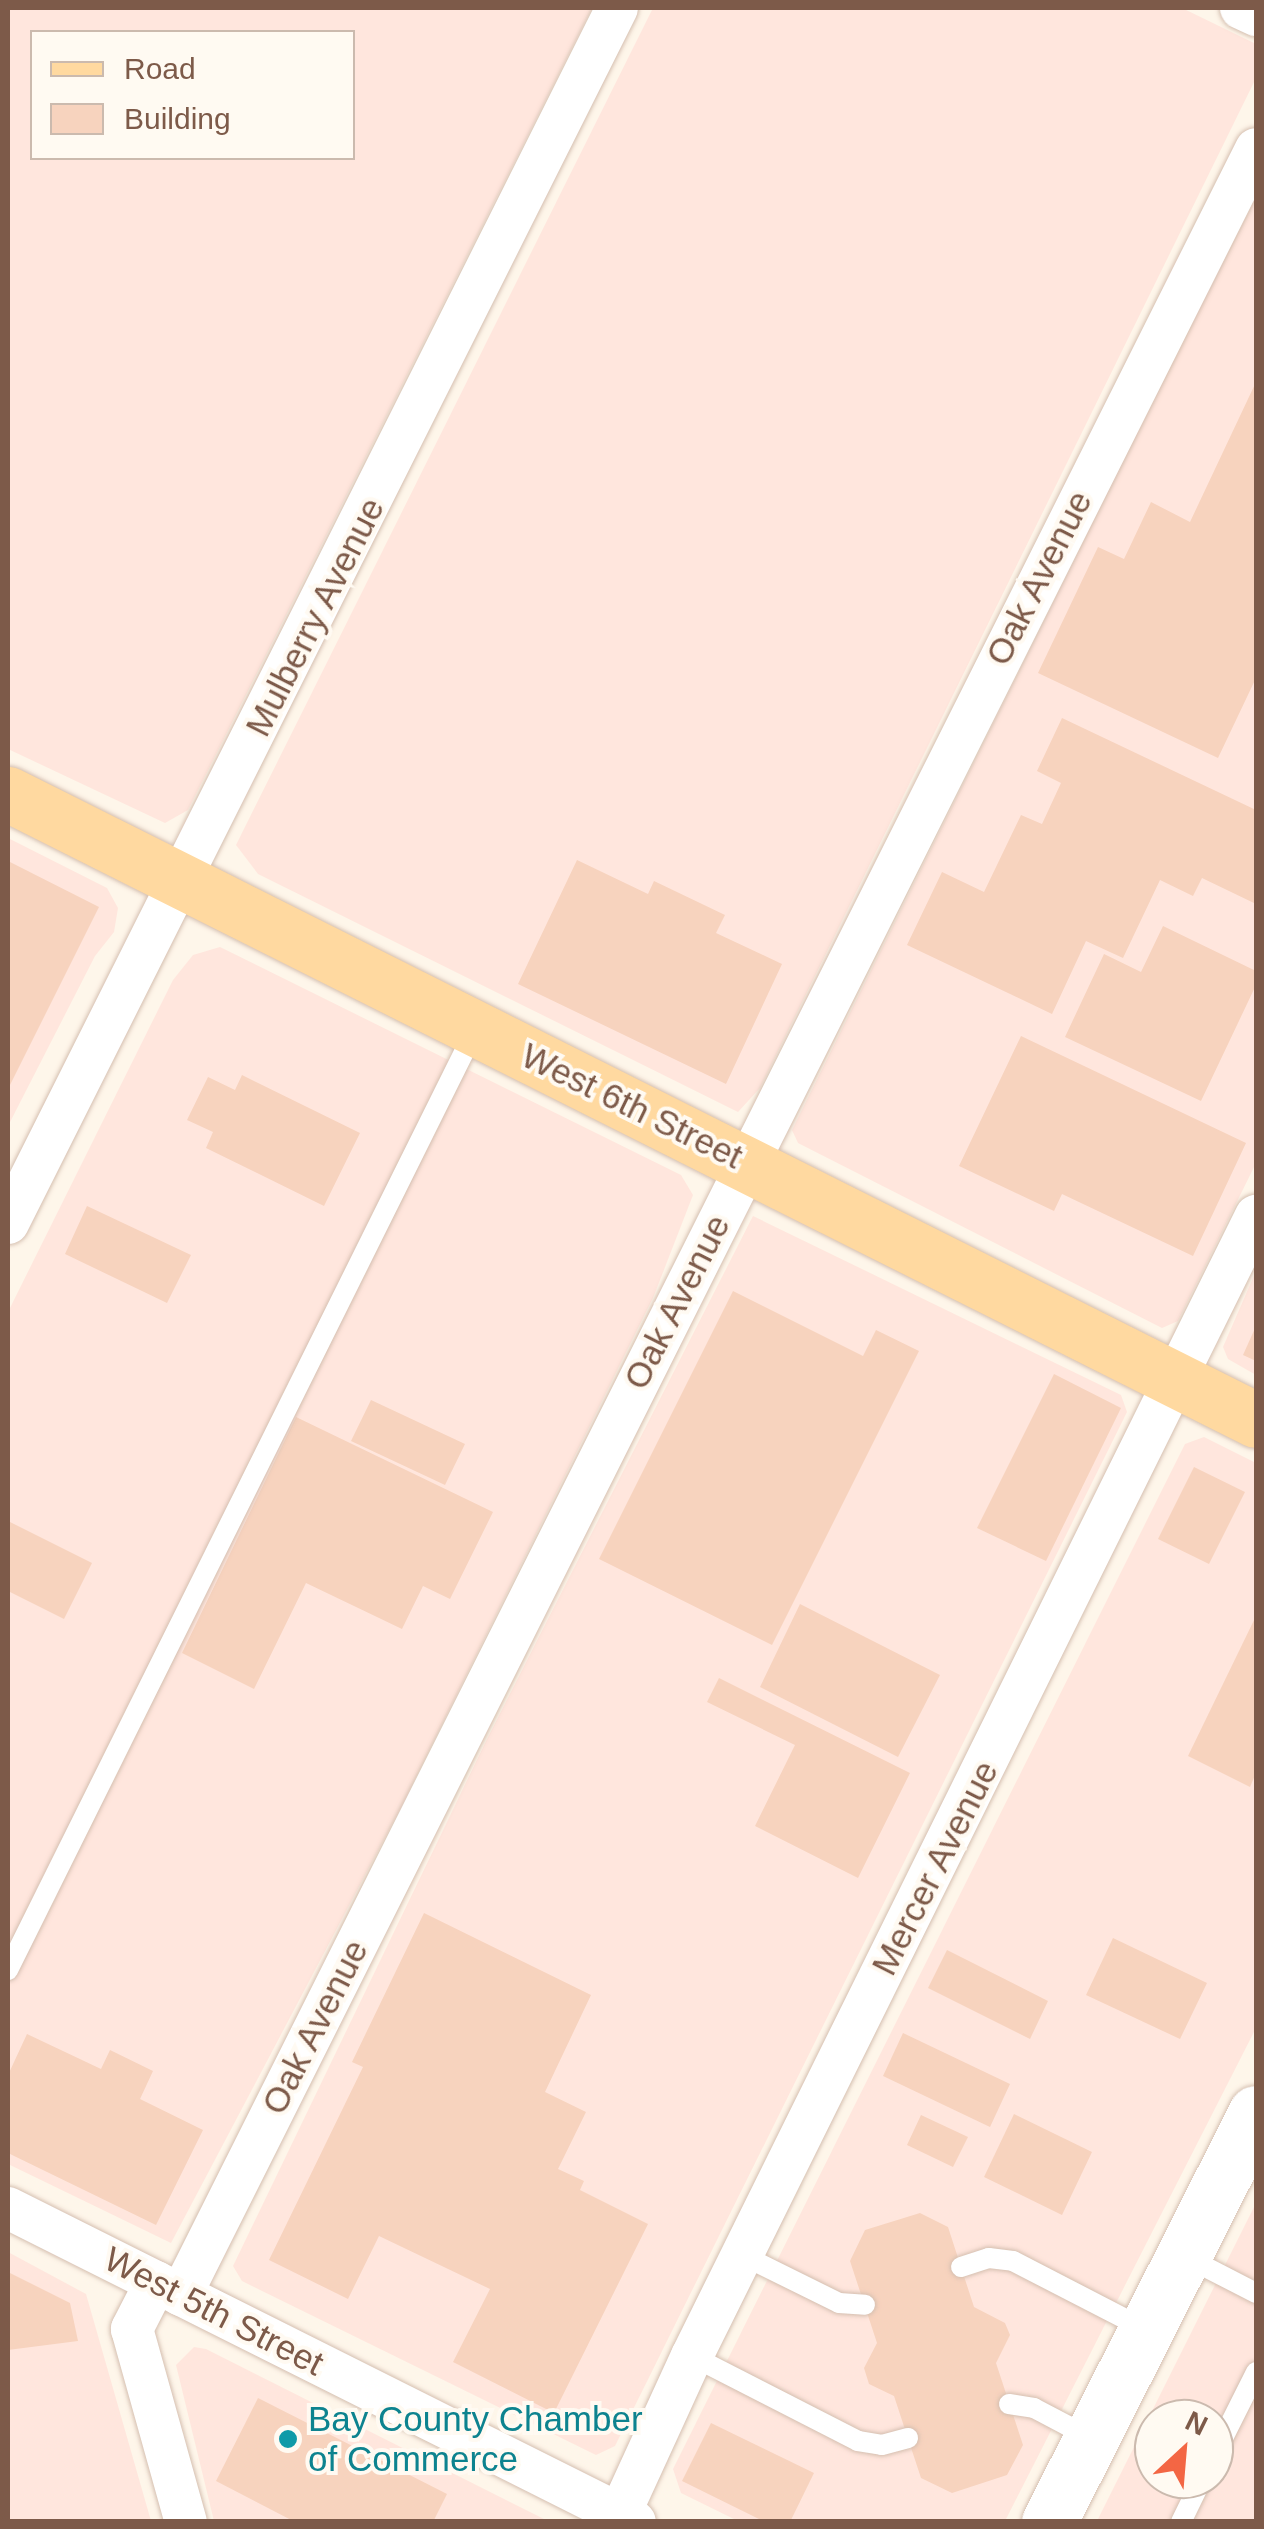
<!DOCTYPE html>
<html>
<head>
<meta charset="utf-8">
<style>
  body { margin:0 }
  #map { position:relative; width:1264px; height:2529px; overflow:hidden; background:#fef6ea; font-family:Helvetica,sans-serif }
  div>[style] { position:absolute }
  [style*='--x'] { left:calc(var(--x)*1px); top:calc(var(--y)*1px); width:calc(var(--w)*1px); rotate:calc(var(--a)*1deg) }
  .commercial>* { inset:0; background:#ffe6dd }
  .building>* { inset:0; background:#f7d3be }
  .roads { filter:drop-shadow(0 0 2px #d5bfb0) drop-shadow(0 0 2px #d5bfb0) }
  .lane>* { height:20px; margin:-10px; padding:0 10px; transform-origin:10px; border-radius:10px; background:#fff }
  .street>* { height:42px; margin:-21px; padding:0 21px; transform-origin:21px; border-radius:21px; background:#fff }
  .secondary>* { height:55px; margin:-27.5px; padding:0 27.5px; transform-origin:27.5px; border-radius:27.5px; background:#fff }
  .primary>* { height:55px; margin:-27.5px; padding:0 27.5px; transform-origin:27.5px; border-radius:27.5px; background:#ffd9a0 }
  .dots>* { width:28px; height:28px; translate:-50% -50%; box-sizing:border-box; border:5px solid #fffaf2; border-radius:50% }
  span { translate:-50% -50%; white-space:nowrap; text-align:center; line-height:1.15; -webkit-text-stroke:8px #fffaf2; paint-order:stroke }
  .street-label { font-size:35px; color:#7d5a49 }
  .culture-label { font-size:35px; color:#0d838f }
  .left { translate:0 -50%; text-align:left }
  .frame { position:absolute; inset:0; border:10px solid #7d5a49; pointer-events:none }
  .legend { position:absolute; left:30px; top:30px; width:325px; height:130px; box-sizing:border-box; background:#fffaf2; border:2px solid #cbbaae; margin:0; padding:12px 18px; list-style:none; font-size:30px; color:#7d5a49 }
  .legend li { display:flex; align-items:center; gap:20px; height:50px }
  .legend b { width:50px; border:2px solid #cbbaae }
  .north { position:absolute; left:1134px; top:2399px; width:100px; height:100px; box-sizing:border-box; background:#fffaf2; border:2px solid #cbbaae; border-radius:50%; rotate:26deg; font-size:28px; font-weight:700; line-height:40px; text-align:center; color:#7d5a49 }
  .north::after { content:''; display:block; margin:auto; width:35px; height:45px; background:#f36644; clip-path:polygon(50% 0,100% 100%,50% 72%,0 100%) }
</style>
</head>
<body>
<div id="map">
  <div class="commercial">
    <div style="clip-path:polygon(evenodd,8px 8px,592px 8px,188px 810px,165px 823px,8px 749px,8px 8px,32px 32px,352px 32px,352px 158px,32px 158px,32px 32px)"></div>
    <div style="clip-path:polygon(653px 8px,1182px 8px,1256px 44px,1256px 78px,760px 1088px,738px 1112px,258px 874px,236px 845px)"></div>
    <div style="clip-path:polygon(1256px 192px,1256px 1163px,1178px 1321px,1162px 1328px,798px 1143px,792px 1130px)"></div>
    <div style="clip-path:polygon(8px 838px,107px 888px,118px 908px,114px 932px,95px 956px,8px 1126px)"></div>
    <div style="clip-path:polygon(220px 947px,681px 1175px,693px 1195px,653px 1298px,400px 1809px,171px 2243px,8px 2164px,8px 1312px,173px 980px,193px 955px)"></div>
    <div style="clip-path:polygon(753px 1216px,1121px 1395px,1127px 1412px,615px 2446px,596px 2455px,242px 2281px,233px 2266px,487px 1739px)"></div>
    <div style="clip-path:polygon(1256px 1271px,1256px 1375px,1228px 1359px,1223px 1347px)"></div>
    <div style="clip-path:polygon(1204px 1437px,1256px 1463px,1256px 2028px,1005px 2521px,738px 2521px,681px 2493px,673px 2469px,1185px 1444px)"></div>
    <div style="clip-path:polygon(evenodd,1256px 2203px,1256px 2521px,1097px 2521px,1256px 2203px,1154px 2419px,1214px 2419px,1214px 2479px,1154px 2479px,1154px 2419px)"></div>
    <div style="clip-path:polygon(8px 2252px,86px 2294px,151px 2521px,8px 2521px)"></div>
    <div style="clip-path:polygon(194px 2347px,206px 2349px,548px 2521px,214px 2521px,176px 2365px)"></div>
  </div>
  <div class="building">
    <div style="clip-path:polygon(1256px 382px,1256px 678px,1218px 758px,1038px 673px,1098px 547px,1124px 559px,1151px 502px,1190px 522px)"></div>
    <div style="clip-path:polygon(1062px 718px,1256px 810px,1256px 904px,1202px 878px,1193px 896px,1160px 880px,1123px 958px,1086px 941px,1052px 1014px,907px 945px,942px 872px,984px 892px,1021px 815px,1042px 824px,1061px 783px,1037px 771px)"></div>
    <div style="clip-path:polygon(577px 860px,648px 894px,654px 881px,725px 915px,716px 933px,782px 964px,726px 1084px,518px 984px)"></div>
    <div style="clip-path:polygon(8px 861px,99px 907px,8px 1089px)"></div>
    <div style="clip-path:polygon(1163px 926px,1256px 971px,1256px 985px,1201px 1101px,1065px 1037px,1104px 954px,1141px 972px)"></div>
    <div style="clip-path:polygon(1021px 1036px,1246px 1143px,1193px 1256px,1062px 1194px,1054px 1211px,959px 1166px)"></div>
    <div style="clip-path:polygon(242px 1075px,360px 1133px,324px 1206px,206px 1148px,213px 1132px,187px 1120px,208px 1077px,235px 1090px)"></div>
    <div style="clip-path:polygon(87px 1206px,191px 1255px,167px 1303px,65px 1254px)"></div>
    <div style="clip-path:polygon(733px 1291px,863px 1356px,876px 1330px,919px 1351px,772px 1645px,599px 1559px)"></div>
    <div style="clip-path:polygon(1256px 1326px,1256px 1361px,1243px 1355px)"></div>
    <div style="clip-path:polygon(1054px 1374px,1121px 1408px,1046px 1561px,977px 1528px)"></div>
    <div style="clip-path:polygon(371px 1400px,465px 1444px,445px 1485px,351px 1441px)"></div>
    <div style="clip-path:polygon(296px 1417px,493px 1512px,450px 1599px,423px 1586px,402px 1629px,306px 1583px,254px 1689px,182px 1653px)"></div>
    <div style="clip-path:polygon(1194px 1467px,1245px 1492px,1209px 1564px,1158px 1539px)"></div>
    <div style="clip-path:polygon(8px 1521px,92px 1563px,64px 1619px,8px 1591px)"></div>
    <div style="clip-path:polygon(800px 1604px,940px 1675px,898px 1757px,760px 1687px)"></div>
    <div style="clip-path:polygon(1256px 1616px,1256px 1773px,1250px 1787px,1188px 1756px)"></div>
    <div style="clip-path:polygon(719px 1678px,910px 1773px,858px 1878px,755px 1826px,795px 1745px,707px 1702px)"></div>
    <div style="clip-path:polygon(424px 1913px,591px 1995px,545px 2092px,586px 2112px,558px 2169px,584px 2181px,580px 2190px,648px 2224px,554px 2413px,453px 2362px,490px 2289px,379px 2236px,348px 2299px,269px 2260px,363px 2067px,352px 2062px)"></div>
    <div style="clip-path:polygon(1113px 1938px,1207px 1983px,1180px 2039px,1086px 1995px)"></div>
    <div style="clip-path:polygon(947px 1950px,1048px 2001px,1030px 2039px,928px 1988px)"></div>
    <div style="clip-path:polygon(903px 2033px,1010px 2084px,990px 2127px,883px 2076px)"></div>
    <div style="clip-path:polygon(27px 2034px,101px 2069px,110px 2050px,153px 2071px,140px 2099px,203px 2130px,156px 2225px,8px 2153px,8px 2075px)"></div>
    <div style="clip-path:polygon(1014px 2114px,1092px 2152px,1062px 2215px,984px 2177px)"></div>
    <div style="clip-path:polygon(921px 2115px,968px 2137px,953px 2167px,907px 2145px)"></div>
    <div style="clip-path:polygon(920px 2213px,948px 2227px,974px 2307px,1005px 2323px,1010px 2335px,996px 2363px,1023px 2445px,1007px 2475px,952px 2493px,921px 2478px,894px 2396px,869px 2384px,864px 2368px,877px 2343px,850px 2261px,865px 2230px)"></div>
    <div style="clip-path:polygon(8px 2272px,70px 2303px,78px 2341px,8px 2350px)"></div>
    <div style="clip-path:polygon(258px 2398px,447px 2494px,433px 2522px,295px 2522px,216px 2481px)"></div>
    <div style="clip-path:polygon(711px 2423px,814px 2473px,790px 2522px,765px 2522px,682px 2481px)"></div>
  </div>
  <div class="roads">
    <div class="lane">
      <div style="--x:8;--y:1970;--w:1050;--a:-63.58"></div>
      <div style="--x:742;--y:2255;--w:108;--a:26.3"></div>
      <div style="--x:839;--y:2303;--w:26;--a:4"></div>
      <div style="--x:1186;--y:2257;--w:79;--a:27.2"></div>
      <div style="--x:961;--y:2267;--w:29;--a:-18"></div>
      <div style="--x:989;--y:2258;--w:24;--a:7"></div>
      <div style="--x:1013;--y:2261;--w:148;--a:27.3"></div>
      <div style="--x:692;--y:2356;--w:186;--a:27.1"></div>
      <div style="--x:858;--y:2441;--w:24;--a:9"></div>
      <div style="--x:882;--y:2445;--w:27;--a:-15"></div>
      <div style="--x:1009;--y:2404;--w:25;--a:9"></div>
      <div style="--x:1034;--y:2408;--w:62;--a:27.8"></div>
      <div style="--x:1214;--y:2456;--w:94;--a:-63.4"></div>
      <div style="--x:1181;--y:2522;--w:48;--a:-64"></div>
    </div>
    <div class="street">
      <div style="--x:1241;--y:8;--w:17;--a:25"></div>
      <div style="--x:8;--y:1223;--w:1359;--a:-63.38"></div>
      <div style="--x:8;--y:2208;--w:701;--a:26.6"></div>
      <div style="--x:156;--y:2282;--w:53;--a:117.1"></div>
      <div style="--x:132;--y:2329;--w:200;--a:74.4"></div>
      <div style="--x:181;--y:2295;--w:2400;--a:-63.39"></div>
      <div style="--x:616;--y:2522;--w:183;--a:-65.4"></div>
      <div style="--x:692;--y:2356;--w:1272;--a:-63.68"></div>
    </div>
    <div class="secondary">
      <div style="--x:1049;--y:2522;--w:458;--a:-63.2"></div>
    </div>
    <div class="primary">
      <div style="--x:8;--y:794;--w:1396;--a:26.64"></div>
    </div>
  </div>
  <div class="dots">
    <div style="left:288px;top:2439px;background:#0f9aa8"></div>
  </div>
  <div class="street-label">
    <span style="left:1039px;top:578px;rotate:-63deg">Oak Avenue</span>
    <span style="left:315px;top:617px;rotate:-63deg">Mulberry Avenue</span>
    <span style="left:632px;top:1106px;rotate:26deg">West 6th Street</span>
    <span style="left:677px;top:1302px;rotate:-63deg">Oak Avenue</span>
    <span style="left:935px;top:1868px;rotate:-63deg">Mercer Avenue</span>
    <span style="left:315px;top:2027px;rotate:-63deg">Oak Avenue</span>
    <span style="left:214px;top:2311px;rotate:27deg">West 5th Street</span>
  </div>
  <div class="culture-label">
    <span class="left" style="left:308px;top:2439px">Bay County Chamber<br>of Commerce</span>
  </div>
  <div class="frame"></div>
  <ul class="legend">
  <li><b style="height:12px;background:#ffd9a0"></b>Road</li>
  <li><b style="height:28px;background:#f7d3be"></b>Building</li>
  </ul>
  <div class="north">N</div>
</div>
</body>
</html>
